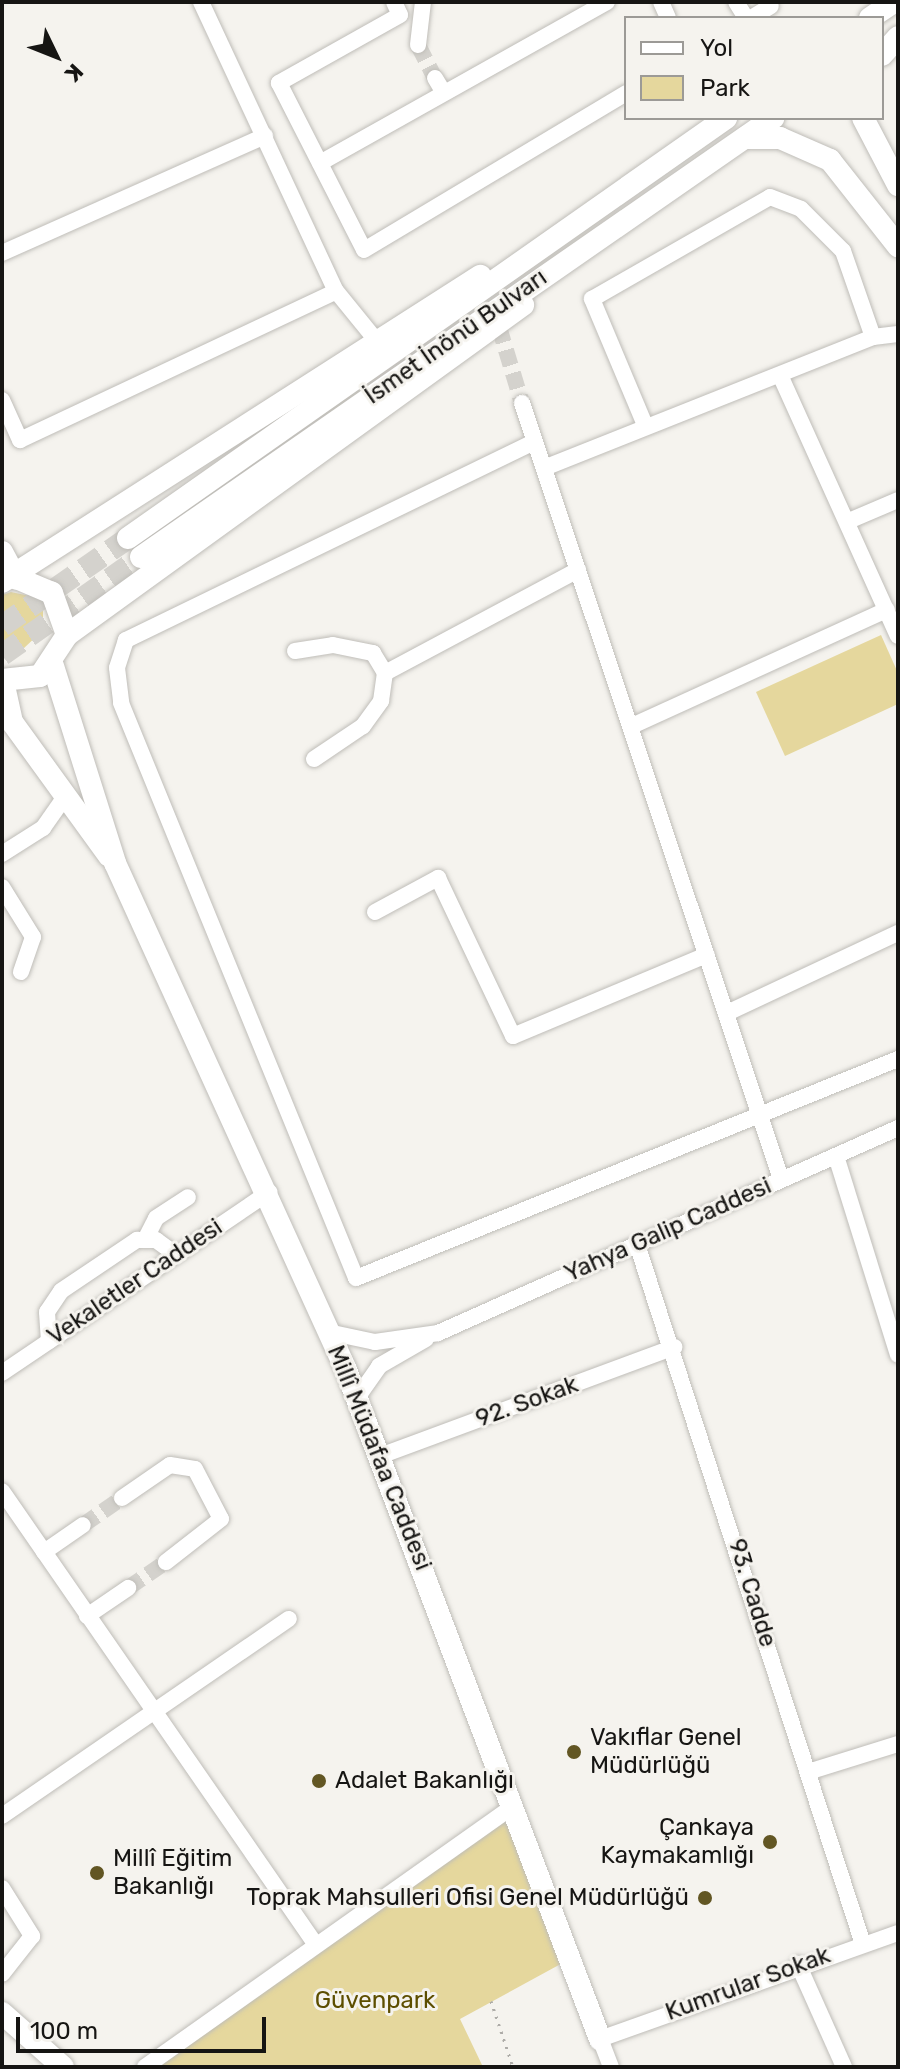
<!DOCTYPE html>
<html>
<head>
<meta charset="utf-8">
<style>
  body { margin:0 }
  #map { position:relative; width:900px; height:2069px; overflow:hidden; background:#f5f3ee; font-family:Rubik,sans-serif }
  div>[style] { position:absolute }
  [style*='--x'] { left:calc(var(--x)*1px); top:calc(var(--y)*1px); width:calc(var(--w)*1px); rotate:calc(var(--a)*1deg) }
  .green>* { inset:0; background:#e5d79d }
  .minor-tunnel>* { height:16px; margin-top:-8px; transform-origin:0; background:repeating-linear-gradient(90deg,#d4d2cd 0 16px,transparent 0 24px) }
  .major-tunnel>* { height:22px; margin-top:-11px; transform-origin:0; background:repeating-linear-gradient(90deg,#d4d2cd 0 22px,transparent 0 33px) }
  .path>* { height:3px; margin-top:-1.5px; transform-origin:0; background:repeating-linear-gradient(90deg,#adaba7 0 2px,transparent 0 8px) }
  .roads { filter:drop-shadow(0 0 2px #bfbdb8) drop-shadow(0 0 2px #bfbdb8) }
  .minor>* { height:16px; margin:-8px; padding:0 8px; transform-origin:8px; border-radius:8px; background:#fff }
  .major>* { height:22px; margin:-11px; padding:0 11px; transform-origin:11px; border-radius:11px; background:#fff }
  .dots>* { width:22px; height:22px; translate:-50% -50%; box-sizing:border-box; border:4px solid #f5f3ee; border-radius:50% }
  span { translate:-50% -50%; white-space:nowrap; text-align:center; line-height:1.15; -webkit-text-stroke:6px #f5f3ee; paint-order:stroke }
  .street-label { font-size:24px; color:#161513 }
  .poi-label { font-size:24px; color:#161513 }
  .left { translate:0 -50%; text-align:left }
  .right { translate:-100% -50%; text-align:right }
  .park-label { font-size:24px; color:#5d4e00 }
  .frame { position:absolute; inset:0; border:4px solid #161513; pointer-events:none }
  .legend { position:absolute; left:624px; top:16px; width:260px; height:104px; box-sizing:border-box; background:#f5f3ee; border:2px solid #9c9a96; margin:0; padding:10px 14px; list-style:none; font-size:24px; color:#161513 }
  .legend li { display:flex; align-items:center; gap:16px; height:40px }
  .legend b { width:40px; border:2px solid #9c9a96 }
  .north { position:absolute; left:16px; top:16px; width:80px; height:80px; -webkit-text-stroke:6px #f5f3ee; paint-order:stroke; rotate:133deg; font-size:22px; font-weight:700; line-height:32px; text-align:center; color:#161513 }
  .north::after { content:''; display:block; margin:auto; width:28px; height:36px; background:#161513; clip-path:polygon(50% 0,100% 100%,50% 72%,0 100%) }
  .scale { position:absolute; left:16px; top:2017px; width:250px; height:36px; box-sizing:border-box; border:4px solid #161513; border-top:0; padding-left:10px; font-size:24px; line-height:28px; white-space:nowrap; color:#161513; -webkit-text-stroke:6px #f5f3ee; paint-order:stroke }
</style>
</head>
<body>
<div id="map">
  <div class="green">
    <div style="clip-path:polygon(11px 592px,30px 596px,43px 611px,43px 630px,22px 650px,2px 647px,2px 595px)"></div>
    <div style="clip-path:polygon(881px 635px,898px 673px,898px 704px,785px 756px,756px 692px)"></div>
    <div style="clip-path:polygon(512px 1807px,568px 1960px,460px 2019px,483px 2067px,145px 2067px)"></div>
  </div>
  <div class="minor-tunnel">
    <div style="--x:418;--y:45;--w:37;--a:63"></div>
    <div style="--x:499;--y:327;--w:79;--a:73.2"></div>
    <div style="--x:83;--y:1525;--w:47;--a:-34.7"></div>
    <div style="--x:128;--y:1588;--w:46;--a:-34.4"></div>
  </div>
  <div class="major-tunnel">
    <div style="--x:2;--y:626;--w:154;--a:-34.9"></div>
    <div style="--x:2;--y:655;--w:170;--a:-35.2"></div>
  </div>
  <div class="path">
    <div style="--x:491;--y:2001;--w:70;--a:71.6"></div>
  </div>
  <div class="roads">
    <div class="minor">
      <div style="--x:201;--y:2;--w:319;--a:65"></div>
      <div style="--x:336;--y:291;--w:62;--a:50.9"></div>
      <div style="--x:394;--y:2;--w:14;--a:65"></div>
      <div style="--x:400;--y:15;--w:139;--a:150.7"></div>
      <div style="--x:279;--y:83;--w:187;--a:63"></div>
      <div style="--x:364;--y:250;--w:305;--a:-30.9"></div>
      <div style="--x:661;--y:2;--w:17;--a:66"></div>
      <div style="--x:736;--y:2;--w:19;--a:58"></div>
      <div style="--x:751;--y:18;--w:23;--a:-31"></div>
      <div style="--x:418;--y:45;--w:43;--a:-83.4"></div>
      <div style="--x:435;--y:78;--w:17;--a:59"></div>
      <div style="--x:320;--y:163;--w:329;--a:-29.3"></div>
      <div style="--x:2;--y:253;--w:288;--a:-24"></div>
      <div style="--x:780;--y:375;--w:286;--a:65.7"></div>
      <div style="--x:2;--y:400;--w:44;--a:65.8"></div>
      <div style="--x:20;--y:440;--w:349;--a:-25.2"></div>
      <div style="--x:522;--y:403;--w:818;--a:71.54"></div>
      <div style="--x:645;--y:425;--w:137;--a:-112.8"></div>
      <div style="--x:592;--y:299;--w:205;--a:-29.8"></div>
      <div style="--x:770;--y:197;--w:33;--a:21"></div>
      <div style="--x:801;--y:209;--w:59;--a:45"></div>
      <div style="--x:843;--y:251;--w:91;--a:70.8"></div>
      <div style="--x:534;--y:442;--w:454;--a:154.1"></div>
      <div style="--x:126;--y:640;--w:29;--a:108"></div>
      <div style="--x:117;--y:668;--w:35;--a:83"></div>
      <div style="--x:121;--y:703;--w:621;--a:67.77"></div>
      <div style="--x:356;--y:1278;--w:585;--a:-22"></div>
      <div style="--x:544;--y:468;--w:354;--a:-21.7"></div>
      <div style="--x:873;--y:337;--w:25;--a:-7"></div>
      <div style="--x:851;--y:520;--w:51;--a:-23.1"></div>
      <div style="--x:295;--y:651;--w:38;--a:-9"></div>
      <div style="--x:333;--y:645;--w:41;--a:11.3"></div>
      <div style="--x:373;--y:653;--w:23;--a:59"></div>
      <div style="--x:385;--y:673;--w:219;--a:-28.1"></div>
      <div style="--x:632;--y:726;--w:280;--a:-24.5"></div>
      <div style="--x:314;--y:759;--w:59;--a:-34"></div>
      <div style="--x:363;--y:726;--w:31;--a:-54"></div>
      <div style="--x:381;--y:701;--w:28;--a:-82"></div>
      <div style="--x:2;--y:854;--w:49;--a:-32.4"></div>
      <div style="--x:43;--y:828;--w:39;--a:-55"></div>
      <div style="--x:2;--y:887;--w:59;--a:58.2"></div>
      <div style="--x:33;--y:937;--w:37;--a:109"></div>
      <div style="--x:375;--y:912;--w:72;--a:-28.4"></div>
      <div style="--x:438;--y:878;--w:175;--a:64.6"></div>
      <div style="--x:513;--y:1036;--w:210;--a:-22.7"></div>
      <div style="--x:727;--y:1013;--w:189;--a:-25.1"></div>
      <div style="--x:836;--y:1156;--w:208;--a:72.7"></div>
      <div style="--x:146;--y:1238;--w:22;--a:-63"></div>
      <div style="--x:156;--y:1218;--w:38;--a:-33"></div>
      <div style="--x:637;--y:1244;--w:736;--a:72.11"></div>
      <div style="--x:328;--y:1332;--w:48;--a:12"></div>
      <div style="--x:375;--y:1342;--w:64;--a:-8.1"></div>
      <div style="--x:438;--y:1333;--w:504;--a:-24.02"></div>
      <div style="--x:49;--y:1341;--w:29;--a:-94"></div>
      <div style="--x:47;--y:1312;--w:25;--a:-56"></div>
      <div style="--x:61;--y:1291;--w:92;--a:-33.9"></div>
      <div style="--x:137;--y:1240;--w:19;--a:0"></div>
      <div style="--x:156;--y:1240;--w:24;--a:36"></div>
      <div style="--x:2;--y:1373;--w:323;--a:-34.1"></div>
      <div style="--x:357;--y:1398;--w:39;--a:-55"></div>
      <div style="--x:379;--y:1366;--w:54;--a:-29.9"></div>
      <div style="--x:380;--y:1456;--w:314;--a:-20.3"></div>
      <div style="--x:2;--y:1491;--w:552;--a:55.33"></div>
      <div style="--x:122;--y:1498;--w:58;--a:-34.5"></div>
      <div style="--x:170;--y:1465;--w:25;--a:9"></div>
      <div style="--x:195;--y:1469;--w:56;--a:62.5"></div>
      <div style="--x:221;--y:1519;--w:70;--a:142"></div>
      <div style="--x:44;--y:1552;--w:47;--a:-34.7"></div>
      <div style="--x:87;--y:1616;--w:50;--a:-34.3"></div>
      <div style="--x:808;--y:1772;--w:94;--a:-17.3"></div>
      <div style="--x:2;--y:1816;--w:348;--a:-34.5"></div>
      <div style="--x:2;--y:1888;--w:57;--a:58"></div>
      <div style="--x:32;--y:1936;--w:48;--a:128.3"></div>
      <div style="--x:798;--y:1964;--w:113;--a:65.9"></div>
      <div style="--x:145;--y:2067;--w:450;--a:-35.3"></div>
      <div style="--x:611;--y:2067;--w:30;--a:-111"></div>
      <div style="--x:600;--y:2039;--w:316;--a:-19.6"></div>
    </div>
    <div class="major">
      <div style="--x:870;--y:18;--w:29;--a:-34"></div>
      <div style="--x:882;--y:55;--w:24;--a:-48"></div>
      <div style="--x:863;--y:118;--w:76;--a:62.4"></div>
      <div style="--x:745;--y:138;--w:35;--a:0"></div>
      <div style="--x:780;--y:138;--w:55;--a:23.7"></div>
      <div style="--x:830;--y:160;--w:110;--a:51.7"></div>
      <div style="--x:128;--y:538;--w:731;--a:-35.08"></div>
      <div style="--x:2;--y:552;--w:30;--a:62"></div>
      <div style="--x:141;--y:557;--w:770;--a:-34.78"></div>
      <div style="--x:2;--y:582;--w:568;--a:-32.63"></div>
      <div style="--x:67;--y:635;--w:563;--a:-35.89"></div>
      <div style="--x:53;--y:666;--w:207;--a:72.5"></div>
      <div style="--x:115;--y:863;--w:557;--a:65.5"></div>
      <div style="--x:346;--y:1370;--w:716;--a:69.21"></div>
      <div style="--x:2;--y:680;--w:38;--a:-6"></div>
      <div style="--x:40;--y:676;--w:49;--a:-56.6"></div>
      <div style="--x:67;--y:635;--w:45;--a:-109.7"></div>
      <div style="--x:52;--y:593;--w:39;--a:-157"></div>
      <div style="--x:3;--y:681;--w:42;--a:77.6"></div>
      <div style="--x:12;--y:722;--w:165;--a:54.1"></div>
      <div style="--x:2;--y:2013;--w:81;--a:41.5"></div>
    </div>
  </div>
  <div class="dots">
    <div style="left:574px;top:1752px;background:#625623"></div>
    <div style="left:319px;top:1781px;background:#625623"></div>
    <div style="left:770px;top:1842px;background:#625623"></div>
    <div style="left:97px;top:1873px;background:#625623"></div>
    <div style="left:705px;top:1898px;background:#625623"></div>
  </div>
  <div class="street-label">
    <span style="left:456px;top:337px;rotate:-35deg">İsmet İnönü Bulvarı</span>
    <span style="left:668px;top:1230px;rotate:-24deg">Yahya Galip Caddesi</span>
    <span style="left:135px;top:1282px;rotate:-34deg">Vekaletler Caddesi</span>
    <span style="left:527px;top:1402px;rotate:-20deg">92. Sokak</span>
    <span style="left:379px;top:1458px;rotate:68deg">Millî Müdafaa Caddesi</span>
    <span style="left:752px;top:1593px;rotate:73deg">93. Cadde</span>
    <span style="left:748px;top:1984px;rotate:-20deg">Kumrular Sokak</span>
  </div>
  <div class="poi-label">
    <span class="left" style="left:590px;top:1752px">Vakıflar Genel<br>Müdürlüğü</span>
    <span class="left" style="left:335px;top:1781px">Adalet Bakanlığı</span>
    <span class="right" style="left:754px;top:1842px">Çankaya<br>Kaymakamlığı</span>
    <span class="left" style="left:113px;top:1873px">Millî Eğitim<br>Bakanlığı</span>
    <span class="right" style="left:689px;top:1898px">Toprak Mahsulleri Ofisi Genel Müdürlüğü</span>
  </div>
  <div class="park-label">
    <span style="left:375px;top:2001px">Güvenpark</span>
  </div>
  <div class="frame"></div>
  <ul class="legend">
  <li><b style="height:10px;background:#fff"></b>Yol</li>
  <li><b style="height:22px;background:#e5d79d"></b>Park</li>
  </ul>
  <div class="north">K</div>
  <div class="scale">100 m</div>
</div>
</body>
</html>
